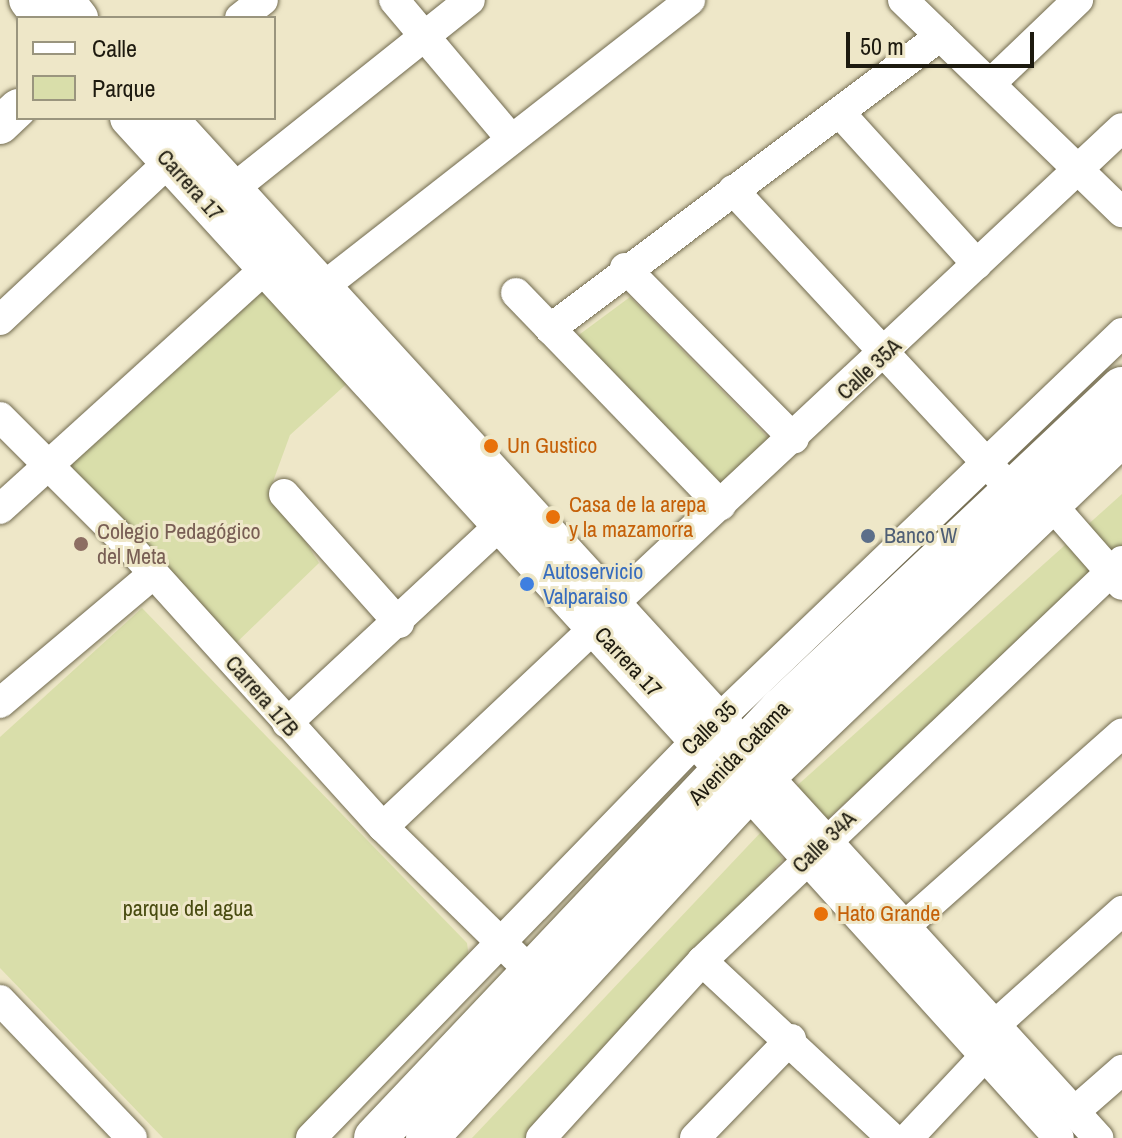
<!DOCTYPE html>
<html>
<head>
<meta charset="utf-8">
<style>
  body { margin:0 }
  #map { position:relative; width:1122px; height:1138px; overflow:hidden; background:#eee7c8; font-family:"Archivo Narrow",sans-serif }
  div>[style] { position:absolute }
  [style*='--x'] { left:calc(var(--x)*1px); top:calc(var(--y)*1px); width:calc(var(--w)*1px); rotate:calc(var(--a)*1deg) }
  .green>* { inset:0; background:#d9deaa }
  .roads { filter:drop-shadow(0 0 2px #716a4f) drop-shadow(0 0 2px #716a4f) }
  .minor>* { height:30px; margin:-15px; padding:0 15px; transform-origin:15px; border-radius:15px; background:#fff }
  .tertiary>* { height:38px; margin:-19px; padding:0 19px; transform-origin:19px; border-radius:19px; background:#fff }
  .secondary>* { height:42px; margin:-21px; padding:0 21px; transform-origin:21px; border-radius:21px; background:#fff }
  .dots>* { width:22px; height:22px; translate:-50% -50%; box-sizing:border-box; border:4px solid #eee7c8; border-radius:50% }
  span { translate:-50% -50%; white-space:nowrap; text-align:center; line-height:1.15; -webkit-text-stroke:6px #eee7c8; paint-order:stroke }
  .street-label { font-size:22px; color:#1d1a0f }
  .food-label { font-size:22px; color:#c56008 }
  .left { translate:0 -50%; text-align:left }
  .education-label { font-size:22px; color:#785e54 }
  .service-label { font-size:22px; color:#4e5e75 }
  .shop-label { font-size:22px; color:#366cbe }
  .park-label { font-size:22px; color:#484b10 }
  .legend { position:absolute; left:16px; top:16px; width:260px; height:104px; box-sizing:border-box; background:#eee7c8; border:2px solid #9a957e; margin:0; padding:10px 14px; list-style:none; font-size:24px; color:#1d1a0f }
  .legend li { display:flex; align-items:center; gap:16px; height:40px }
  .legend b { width:40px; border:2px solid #9a957e }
  .scale { position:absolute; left:846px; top:32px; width:188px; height:36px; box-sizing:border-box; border:4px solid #1d1a0f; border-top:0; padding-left:10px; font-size:24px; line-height:28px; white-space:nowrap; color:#1d1a0f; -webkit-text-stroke:6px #eee7c8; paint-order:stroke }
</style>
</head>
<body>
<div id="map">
  <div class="green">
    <div style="clip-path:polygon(267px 278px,352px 379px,290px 435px,271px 487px,319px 563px,233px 646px,59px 464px)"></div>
    <div style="clip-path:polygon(630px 297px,770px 440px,718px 485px,572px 340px)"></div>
    <div style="clip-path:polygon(1122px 494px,1122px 550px,823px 823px,791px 791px)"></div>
    <div style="clip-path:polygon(142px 608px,467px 943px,470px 965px,308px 1138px,163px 1138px,0 968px,0 737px)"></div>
    <div style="clip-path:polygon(762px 831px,783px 859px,528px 1138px,472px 1138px)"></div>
  </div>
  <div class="roads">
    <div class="minor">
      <div style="--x:394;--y:0;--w:182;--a:49.9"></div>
      <div style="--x:903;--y:0;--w:305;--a:44.1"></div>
      <div style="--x:240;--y:18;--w:29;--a:-38"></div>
      <div style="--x:990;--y:84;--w:122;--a:-43.7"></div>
      <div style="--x:840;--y:113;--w:204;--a:47.8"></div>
      <div style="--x:233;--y:189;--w:303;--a:-38.6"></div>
      <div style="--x:733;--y:190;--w:391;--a:47.1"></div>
      <div style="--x:625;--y:268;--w:240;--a:45.3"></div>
      <div style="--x:323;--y:287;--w:466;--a:-38"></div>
      <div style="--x:516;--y:293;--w:295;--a:46"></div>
      <div style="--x:0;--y:320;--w:231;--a:-43.1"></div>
      <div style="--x:550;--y:329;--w:488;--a:-36.9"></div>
      <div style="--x:0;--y:417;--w:181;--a:45"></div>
      <div style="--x:128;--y:545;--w:380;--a:47.9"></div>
      <div style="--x:383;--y:827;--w:204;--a:44.4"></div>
      <div style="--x:284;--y:494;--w:173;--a:48.3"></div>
      <div style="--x:1050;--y:503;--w:109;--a:48.7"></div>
      <div style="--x:0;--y:509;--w:359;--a:-42.2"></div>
      <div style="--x:612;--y:605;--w:698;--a:-43.09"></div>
      <div style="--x:0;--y:703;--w:200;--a:-40.1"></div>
      <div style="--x:287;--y:723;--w:292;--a:-42.9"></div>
      <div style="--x:766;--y:774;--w:493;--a:47.6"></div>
      <div style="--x:747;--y:793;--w:465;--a:47.9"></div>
      <div style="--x:383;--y:827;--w:291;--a:-43.3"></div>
      <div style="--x:905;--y:926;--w:290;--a:-41.6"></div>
      <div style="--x:702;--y:961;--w:260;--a:43"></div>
      <div style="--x:0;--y:1000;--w:191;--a:46.3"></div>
      <div style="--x:995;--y:1025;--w:171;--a:-41.9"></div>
      <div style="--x:1074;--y:1112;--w:64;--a:-41.2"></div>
      <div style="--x:311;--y:1138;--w:556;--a:-45.87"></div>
      <div style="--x:698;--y:739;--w:587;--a:-43.76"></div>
      <div style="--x:541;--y:1138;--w:239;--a:-47.7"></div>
      <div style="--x:702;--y:961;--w:580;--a:-43.6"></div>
      <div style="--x:695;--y:1138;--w:138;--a:-45.9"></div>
      <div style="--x:908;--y:1138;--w:112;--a:-46.8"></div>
    </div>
    <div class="tertiary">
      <div style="--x:28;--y:0;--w:23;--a:52"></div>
      <div style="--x:65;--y:0;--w:23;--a:52"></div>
      <div style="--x:129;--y:118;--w:913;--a:47.57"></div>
      <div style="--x:168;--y:118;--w:886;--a:47.61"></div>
      <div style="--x:0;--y:125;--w:25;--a:-43"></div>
    </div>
    <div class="secondary">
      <div style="--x:375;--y:1138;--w:591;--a:-46.58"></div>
      <div style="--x:781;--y:709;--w:468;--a:-43.3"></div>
      <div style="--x:427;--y:1138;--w:471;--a:-47.2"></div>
      <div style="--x:747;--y:793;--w:518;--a:-43.67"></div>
    </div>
  </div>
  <div class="dots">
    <div style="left:491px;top:446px;background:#e8710a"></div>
    <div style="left:553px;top:517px;background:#e8710a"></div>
    <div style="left:868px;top:536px;background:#5c6f8a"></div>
    <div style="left:81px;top:544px;background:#8d6e63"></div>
    <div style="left:527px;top:584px;background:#3f7fe0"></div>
    <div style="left:821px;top:914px;background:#e8710a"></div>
  </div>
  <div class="street-label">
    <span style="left:190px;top:185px;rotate:48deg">Carrera 17</span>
    <span style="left:869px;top:369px;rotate:-43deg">Calle 35A</span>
    <span style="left:628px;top:662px;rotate:47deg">Carrera 17</span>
    <span style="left:262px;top:696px;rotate:49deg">Carrera 17B</span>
    <span style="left:709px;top:728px;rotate:-44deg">Calle 35</span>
    <span style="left:739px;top:753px;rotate:-46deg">Avenida Catama</span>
    <span style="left:824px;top:842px;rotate:-44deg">Calle 34A</span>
  </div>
  <div class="food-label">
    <span class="left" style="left:507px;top:446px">Un Gustico</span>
    <span class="left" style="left:569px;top:517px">Casa de la arepa<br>y la mazamorra</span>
    <span class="left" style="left:837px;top:914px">Hato Grande</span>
  </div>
  <div class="education-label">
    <span class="left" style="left:97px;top:544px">Colegio Pedagógico<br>del Meta</span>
  </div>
  <div class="service-label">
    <span class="left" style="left:884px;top:536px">Banco W</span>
  </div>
  <div class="shop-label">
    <span class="left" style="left:543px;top:584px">Autoservicio<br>Valparaiso</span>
  </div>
  <div class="park-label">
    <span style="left:188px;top:909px">parque del agua</span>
  </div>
  <ul class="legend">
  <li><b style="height:10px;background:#fff"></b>Calle</li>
  <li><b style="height:22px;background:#d9deaa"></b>Parque</li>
  </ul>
  <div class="scale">50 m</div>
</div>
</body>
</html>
